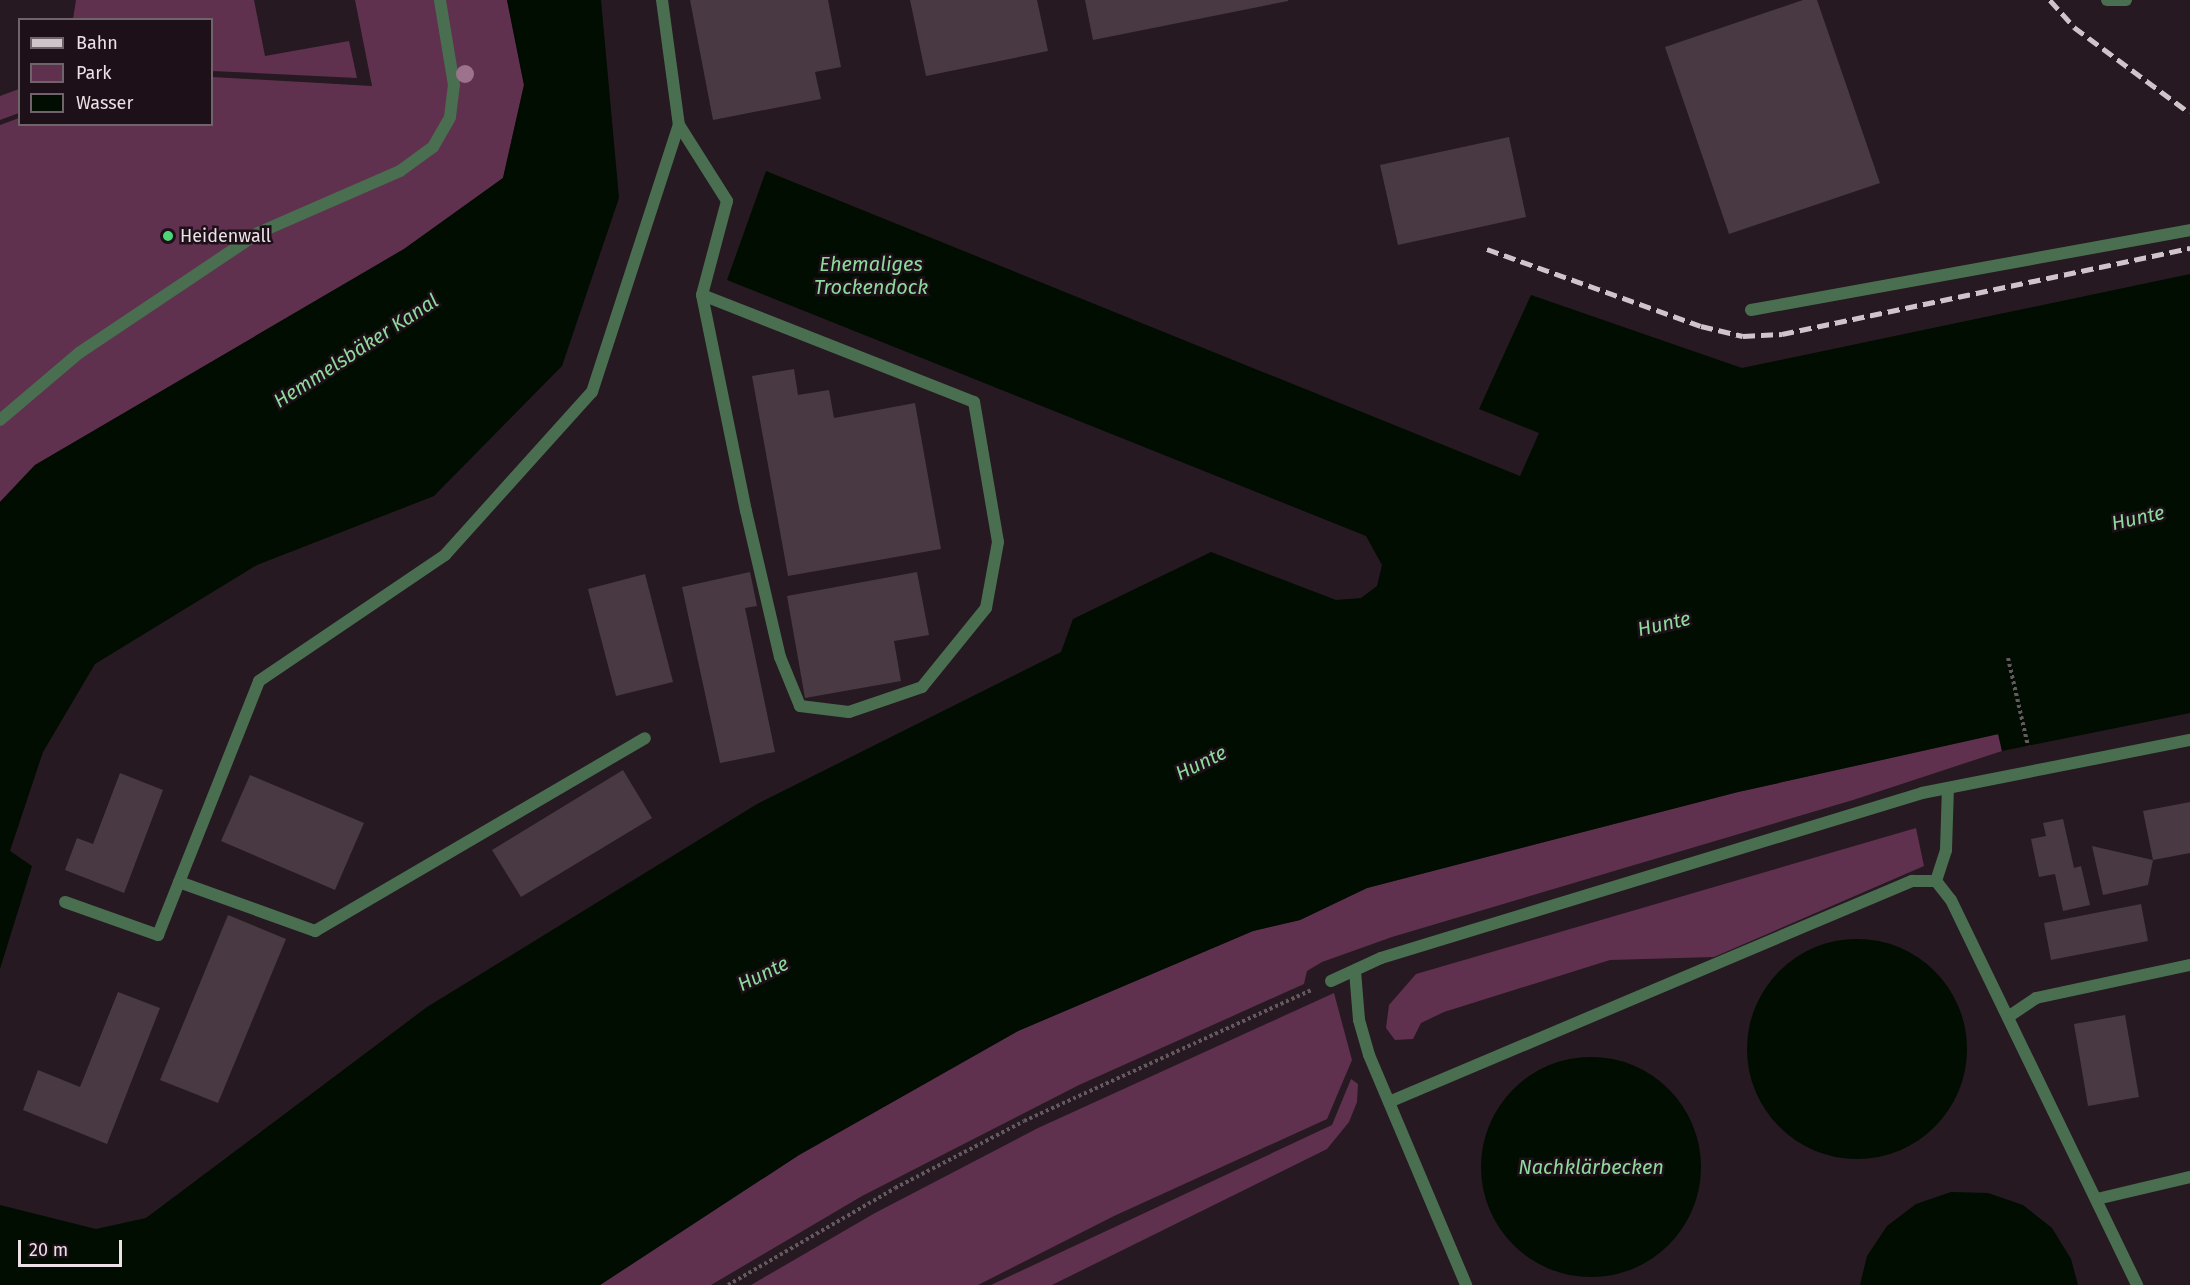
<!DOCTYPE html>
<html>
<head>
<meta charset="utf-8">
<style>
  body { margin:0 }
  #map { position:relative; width:2190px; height:1285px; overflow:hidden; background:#261921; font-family:"Fira Sans",sans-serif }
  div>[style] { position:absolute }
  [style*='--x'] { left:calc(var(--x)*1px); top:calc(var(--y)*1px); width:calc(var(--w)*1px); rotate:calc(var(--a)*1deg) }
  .green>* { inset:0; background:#5f314e }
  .water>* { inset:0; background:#000d00 }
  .round { border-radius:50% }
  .building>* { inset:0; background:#493942 }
  .path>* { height:4px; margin-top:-2px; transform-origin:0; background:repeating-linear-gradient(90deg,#655960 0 3px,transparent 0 6px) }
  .service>* { height:12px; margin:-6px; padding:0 6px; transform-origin:6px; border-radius:6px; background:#496f50 }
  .rail>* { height:4.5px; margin-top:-2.25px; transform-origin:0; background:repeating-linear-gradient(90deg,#cfc4ca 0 12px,transparent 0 18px) }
  .trees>* { width:18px; height:18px; margin:-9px; border-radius:50%; background:#9d728c }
  .dots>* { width:16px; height:16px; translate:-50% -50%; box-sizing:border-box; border:3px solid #1d1018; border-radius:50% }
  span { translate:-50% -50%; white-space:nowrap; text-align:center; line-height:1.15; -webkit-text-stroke:5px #1d1018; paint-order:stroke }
  .poi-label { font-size:18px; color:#ebe1e6 }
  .left { translate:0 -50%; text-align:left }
  .water-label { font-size:20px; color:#8dda9c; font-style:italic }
  .legend { position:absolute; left:18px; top:18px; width:195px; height:108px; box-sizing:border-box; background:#1d1018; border:2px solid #6f646a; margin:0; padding:8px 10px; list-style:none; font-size:18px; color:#ebe1e6 }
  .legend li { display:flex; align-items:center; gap:12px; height:30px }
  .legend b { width:30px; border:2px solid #6f646a }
  .scale { position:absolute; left:18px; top:1240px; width:104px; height:27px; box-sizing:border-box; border:3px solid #ebe1e6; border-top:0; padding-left:8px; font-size:18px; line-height:21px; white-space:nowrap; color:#ebe1e6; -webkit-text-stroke:4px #1d1018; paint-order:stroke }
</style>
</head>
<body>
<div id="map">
  <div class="green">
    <div style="clip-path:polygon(76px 0,254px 0,265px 56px,349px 41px,357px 78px,212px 71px,212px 20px,73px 19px)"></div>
    <div style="clip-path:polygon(355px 0,507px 0,524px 85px,503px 178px,404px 249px,35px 465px,0 502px,0 125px,19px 118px,20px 124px,212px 124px,212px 77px,372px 86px)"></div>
    <div style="clip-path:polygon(19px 89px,19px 113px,0 120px,0 96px)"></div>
    <div style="clip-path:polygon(1999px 734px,2002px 751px,1853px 800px,1392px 937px,1322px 962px,1307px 971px,1304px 984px,1079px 1085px,862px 1196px,711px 1285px,600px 1285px,799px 1155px,1018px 1031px,1253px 931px,1300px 920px,1367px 888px,1738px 792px)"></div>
    <div style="clip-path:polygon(1916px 828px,1924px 866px,1714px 957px,1610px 960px,1444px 1012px,1421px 1023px,1413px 1039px,1395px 1040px,1386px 1028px,1389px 1005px,1416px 974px)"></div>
    <div style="clip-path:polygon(1334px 993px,1352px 1060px,1327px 1119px,1114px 1216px,978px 1285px,751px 1285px,875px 1213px,1038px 1128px)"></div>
    <div style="clip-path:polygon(1351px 1079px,1358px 1084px,1357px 1102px,1349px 1122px,1327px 1149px,1052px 1285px,991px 1285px,1332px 1125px)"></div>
  </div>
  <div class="water">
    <div style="clip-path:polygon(507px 0,601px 0,619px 198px,562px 366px,434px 496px,257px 565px,95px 664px,43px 752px,10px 851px,32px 866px,0 969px,0 502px,35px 465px,404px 249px,503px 178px,524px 85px)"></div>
    <div style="clip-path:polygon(766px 171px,1520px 476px,1539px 433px,1479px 409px,1531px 295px,1742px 368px,2190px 274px,2190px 713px,2002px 751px,1998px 734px,1738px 792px,1367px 888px,1300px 920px,1253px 931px,1018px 1031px,799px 1155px,600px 1285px,0 1285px,0 1205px,96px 1229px,146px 1218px,427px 1007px,757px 804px,1061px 652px,1073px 619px,1211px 552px,1336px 600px,1361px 598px,1377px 586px,1382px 565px,1366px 536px,727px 280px)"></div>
    <div class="round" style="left:1747px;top:939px;width:220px;height:220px"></div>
    <div class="round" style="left:1481px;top:1057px;width:220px;height:220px"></div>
    <div style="clip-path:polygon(1951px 1192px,1988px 1193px,2023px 1205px,2052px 1228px,2071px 1259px,2078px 1285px,1860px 1285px,1867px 1256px,1887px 1226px,1916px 1204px)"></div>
  </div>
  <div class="building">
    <div style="clip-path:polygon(690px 0,828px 0,841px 67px,815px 72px,821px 99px,713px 120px)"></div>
    <div style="clip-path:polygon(910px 0,1037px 0,1048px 51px,926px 76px)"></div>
    <div style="clip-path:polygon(1085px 0,1288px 0,1288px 1px,1093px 40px)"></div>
    <div style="clip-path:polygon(1803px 0,1817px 0,1880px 183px,1729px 234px,1665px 47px)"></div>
    <div style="clip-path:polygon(1509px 137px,1526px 217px,1398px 245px,1380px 165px)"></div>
    <div style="clip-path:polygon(794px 369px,798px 395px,829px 390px,834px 418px,915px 403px,941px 549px,788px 576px,752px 376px)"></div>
    <div style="clip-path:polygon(750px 572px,757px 606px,745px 608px,775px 752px,720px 763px,682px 587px)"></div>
    <div style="clip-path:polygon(917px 572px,929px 635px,894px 641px,901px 681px,805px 698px,787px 596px)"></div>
    <div style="clip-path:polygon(645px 574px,673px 682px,616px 696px,588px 589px)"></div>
    <div style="clip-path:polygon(623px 770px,652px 818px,521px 897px,492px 850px)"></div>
    <div style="clip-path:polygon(120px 773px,163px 790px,124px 893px,65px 870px,77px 838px,93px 844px)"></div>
    <div style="clip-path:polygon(250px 775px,364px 823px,335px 890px,221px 841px)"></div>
    <div style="clip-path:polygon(2190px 802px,2190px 853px,2153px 860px,2143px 811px)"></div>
    <div style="clip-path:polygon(2063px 819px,2074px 868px,2081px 866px,2090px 905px,2063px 911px,2055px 874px,2039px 877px,2031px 839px,2046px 836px,2043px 823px)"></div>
    <div style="clip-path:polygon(2092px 846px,2153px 860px,2148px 885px,2103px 895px)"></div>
    <div style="clip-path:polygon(2141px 904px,2148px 941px,2051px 960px,2044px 923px)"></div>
    <div style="clip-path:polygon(228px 915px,286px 939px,218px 1103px,160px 1080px)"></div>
    <div style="clip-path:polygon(118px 992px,160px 1008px,107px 1144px,23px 1110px,38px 1070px,80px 1087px)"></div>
    <div style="clip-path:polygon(2125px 1015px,2139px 1097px,2088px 1106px,2074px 1024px)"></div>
  </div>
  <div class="path">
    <div style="--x:2008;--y:658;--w:90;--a:77.2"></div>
    <div style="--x:728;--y:1285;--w:193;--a:-30.1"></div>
    <div style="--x:895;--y:1188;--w:145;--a:-27.4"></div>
    <div style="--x:1024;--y:1121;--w:315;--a:-24.5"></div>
  </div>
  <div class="service">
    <div style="--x:662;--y:0;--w:126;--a:82.3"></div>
    <div style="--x:679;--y:125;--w:90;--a:57.7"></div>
    <div style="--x:727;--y:201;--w:97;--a:104.9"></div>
    <div style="--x:702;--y:295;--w:220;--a:78.5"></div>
    <div style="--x:746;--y:511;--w:150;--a:76.9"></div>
    <div style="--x:780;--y:657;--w:53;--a:67.8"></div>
    <div style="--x:800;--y:706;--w:49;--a:7"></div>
    <div style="--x:849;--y:712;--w:77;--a:-18.9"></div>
    <div style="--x:922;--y:687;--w:102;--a:-51"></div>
    <div style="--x:986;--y:608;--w:67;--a:-79.7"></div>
    <div style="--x:998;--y:542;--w:142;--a:-99.7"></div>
    <div style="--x:974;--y:402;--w:292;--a:-158.5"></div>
    <div style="--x:2107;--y:0;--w:19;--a:0"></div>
    <div style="--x:1751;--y:310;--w:446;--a:-10.3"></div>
    <div style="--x:0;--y:420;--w:104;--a:-40.3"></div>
    <div style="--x:79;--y:353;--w:216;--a:-33.8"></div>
    <div style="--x:258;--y:233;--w:155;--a:-23.6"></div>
    <div style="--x:400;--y:171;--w:41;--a:-36"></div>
    <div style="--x:433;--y:147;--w:34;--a:-60"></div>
    <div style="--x:450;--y:117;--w:32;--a:-83"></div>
    <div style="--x:454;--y:85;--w:86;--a:-99.4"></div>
    <div style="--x:1936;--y:881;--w:33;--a:-72"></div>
    <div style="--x:1946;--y:850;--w:62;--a:-88.2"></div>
    <div style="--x:179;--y:882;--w:145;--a:19.8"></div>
    <div style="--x:315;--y:931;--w:382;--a:-30.3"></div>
    <div style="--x:65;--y:902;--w:99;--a:19.5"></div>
    <div style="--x:158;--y:935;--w:273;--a:-68.3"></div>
    <div style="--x:259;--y:681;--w:225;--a:-34.1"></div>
    <div style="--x:445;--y:555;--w:219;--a:-48"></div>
    <div style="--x:592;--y:392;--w:281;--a:-72"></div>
    <div style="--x:1355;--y:971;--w:49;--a:85.3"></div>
    <div style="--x:1359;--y:1020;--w:36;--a:74"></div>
    <div style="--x:1369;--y:1055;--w:250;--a:67.1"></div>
    <div style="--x:1331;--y:981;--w:55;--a:-24.7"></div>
    <div style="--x:1381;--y:958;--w:566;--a:-16.96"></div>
    <div style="--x:1922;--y:793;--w:273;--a:-11.2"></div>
    <div style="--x:2008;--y:1017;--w:34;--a:-34"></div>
    <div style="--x:2036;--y:998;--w:157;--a:-12.1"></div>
    <div style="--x:1389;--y:1102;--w:568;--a:-22.91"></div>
    <div style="--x:1912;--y:881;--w:24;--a:0"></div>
    <div style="--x:1936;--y:881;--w:24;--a:52"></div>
    <div style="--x:1951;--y:900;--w:428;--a:64.2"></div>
    <div style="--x:2097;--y:1199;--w:96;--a:-13.3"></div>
  </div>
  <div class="rail">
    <div style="--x:2050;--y:0;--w:36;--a:48"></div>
    <div style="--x:2074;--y:27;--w:144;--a:36.6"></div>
    <div style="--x:1487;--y:249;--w:227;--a:19.8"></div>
    <div style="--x:1701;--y:326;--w:43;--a:13.4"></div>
    <div style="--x:1743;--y:336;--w:39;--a:-3"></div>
    <div style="--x:1782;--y:334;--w:417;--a:-11.9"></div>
  </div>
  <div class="trees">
    <div style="left:465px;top:74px"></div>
  </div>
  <div class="dots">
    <div style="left:168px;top:236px;background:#4ed676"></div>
  </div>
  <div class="poi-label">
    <span class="left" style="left:180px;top:236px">Heidenwall</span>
  </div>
  <div class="water-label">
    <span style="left:871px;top:276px">Ehemaliges<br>Trockendock</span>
    <span style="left:356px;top:351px;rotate:-33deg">Hemmelsbäker Kanal</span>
    <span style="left:2138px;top:518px;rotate:-13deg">Hunte</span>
    <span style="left:1664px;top:624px;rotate:-13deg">Hunte</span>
    <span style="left:1201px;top:763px;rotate:-26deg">Hunte</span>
    <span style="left:763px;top:974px;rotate:-26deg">Hunte</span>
    <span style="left:1591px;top:1167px">Nachklärbecken</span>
  </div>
  <ul class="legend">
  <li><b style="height:8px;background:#cfc4ca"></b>Bahn</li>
  <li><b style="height:16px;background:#5f314e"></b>Park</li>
  <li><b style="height:16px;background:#000d00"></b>Wasser</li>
  </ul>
  <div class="scale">20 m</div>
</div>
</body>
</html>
